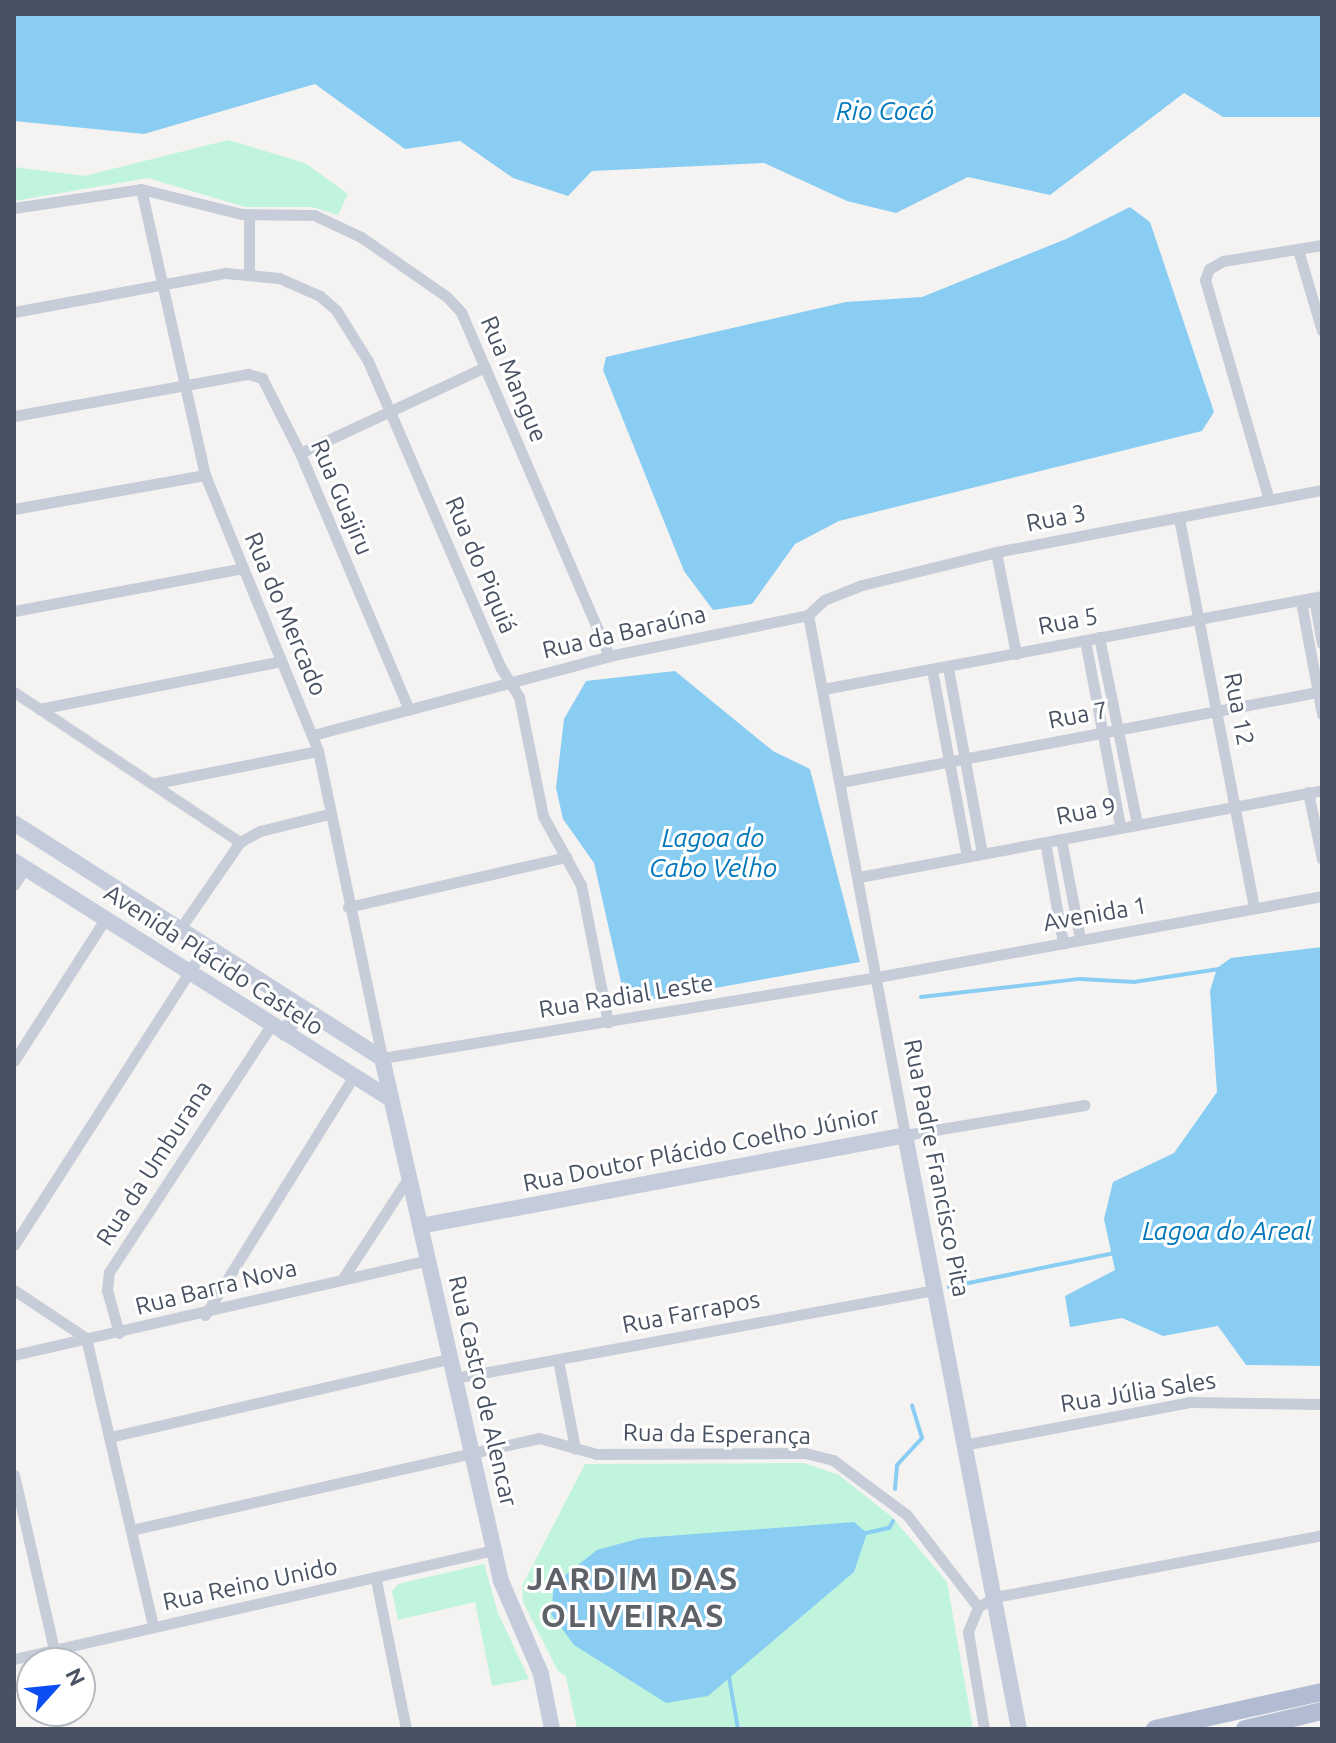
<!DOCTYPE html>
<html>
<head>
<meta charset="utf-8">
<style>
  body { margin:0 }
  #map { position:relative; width:1336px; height:1743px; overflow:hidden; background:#f5f3f2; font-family:Ubuntu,sans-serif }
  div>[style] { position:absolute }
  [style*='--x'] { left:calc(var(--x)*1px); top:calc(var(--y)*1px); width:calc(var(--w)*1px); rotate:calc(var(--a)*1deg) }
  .green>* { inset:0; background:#c0f4dc }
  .water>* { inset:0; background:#8acdf3 }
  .stream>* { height:4px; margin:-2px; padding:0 2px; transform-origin:2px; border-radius:2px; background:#8acdf3 }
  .street>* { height:11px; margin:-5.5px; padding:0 5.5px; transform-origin:5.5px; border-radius:5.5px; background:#c6ccd8 }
  .secondary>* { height:16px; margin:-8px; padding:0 8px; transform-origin:8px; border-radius:8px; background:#c4ccdc }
  .primary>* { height:18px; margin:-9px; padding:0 9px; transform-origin:9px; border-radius:9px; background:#b1bcd2 }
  span { translate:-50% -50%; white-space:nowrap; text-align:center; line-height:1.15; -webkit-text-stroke:6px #fff; paint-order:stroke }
  .street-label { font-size:24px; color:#485262 }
  .water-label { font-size:26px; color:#0178bc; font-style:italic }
  .district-label { font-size:32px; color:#5e6168; font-weight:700; letter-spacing:2px }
  .frame { position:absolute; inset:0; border:16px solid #485262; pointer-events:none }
  .north { position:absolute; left:16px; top:1647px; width:80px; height:80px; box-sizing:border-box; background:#fff; border:2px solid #b6bac0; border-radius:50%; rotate:63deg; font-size:22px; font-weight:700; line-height:32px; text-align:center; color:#485262 }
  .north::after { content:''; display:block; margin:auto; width:28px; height:36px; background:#0d4ef4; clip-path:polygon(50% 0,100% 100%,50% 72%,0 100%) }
</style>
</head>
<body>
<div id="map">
  <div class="green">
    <div style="clip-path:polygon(228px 140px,305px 163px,348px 194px,338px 215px,312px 207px,245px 207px,148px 178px,14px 201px,14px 167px,84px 176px)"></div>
    <div style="clip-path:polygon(585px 1464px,804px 1463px,839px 1475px,892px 1517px,947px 1582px,973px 1729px,577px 1729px,566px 1676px,558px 1671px,523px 1602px,522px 1586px)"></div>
    <div style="clip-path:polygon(484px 1564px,498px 1613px,529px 1679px,492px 1686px,475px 1602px,398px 1620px,392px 1591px,398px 1584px)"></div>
  </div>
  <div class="water">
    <div style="clip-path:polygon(14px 14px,1322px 14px,1322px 117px,1223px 117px,1184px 93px,1050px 195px,968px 177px,896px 213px,847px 201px,764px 163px,592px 171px,568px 196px,513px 178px,460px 141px,405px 149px,315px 84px,144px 134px,14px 121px)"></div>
    <div style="clip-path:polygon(1130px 207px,1150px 222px,1214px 412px,1202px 431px,839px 521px,795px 544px,752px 604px,713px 610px,684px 571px,603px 370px,606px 357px,846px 302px,922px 297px,1066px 239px)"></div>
    <div style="clip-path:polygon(675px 671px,773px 751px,810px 769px,860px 962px,626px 1004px,594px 863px,563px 819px,556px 788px,564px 719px,586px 681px)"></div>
    <div style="clip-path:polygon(1322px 947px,1322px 1366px,1246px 1365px,1218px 1326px,1163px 1336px,1122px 1318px,1070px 1327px,1065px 1296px,1115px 1270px,1104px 1219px,1113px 1182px,1174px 1153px,1217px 1092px,1210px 991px,1217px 968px,1231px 958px)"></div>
    <div style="clip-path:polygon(854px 1522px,867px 1533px,854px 1572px,708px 1696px,666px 1703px,574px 1645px,551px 1614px,554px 1584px,597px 1550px,641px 1538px)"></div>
  </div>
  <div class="stream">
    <div style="--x:921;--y:997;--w:160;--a:-6.5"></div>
    <div style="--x:1080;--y:979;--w:54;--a:3.2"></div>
    <div style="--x:1134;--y:982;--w:86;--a:-8.7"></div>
    <div style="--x:949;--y:1287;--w:169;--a:-11.6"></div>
    <div style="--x:895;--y:1489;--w:24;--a:-85"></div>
    <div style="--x:897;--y:1465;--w:37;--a:-47"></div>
    <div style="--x:922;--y:1438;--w:34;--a:-107"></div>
    <div style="--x:862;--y:1534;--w:28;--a:-13"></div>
    <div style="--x:889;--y:1528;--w:8;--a:-60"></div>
    <div style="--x:729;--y:1677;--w:53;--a:80.2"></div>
  </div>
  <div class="street">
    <div style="--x:141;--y:189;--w:293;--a:77.4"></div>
    <div style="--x:205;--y:475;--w:298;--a:67.7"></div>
    <div style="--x:318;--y:751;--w:314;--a:78.2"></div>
    <div style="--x:382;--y:1058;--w:502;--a:-9.29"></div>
    <div style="--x:877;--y:977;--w:452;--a:-10.3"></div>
    <div style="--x:14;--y:208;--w:128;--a:-8.5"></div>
    <div style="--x:141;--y:189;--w:103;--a:14"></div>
    <div style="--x:241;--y:214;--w:73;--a:0.8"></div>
    <div style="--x:314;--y:215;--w:52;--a:25.1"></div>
    <div style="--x:361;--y:237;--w:105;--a:34.9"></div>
    <div style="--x:447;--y:297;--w:21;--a:47"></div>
    <div style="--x:461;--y:312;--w:374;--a:66.7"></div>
    <div style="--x:1298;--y:250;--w:84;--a:73.5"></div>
    <div style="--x:249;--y:273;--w:59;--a:-90"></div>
    <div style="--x:14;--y:312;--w:215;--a:-10.5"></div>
    <div style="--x:225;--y:273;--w:54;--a:5.3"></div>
    <div style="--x:279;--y:278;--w:45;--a:23.7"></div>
    <div style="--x:320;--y:296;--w:21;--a:41"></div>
    <div style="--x:336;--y:310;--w:60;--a:57.9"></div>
    <div style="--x:368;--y:361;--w:335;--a:66.6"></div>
    <div style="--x:501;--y:668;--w:34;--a:58"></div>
    <div style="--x:519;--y:697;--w:121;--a:78.6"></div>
    <div style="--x:543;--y:816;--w:79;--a:61.2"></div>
    <div style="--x:581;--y:885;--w:140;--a:78.9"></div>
    <div style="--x:14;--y:416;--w:238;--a:-10.2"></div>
    <div style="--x:248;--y:374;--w:15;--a:16"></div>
    <div style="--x:262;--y:378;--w:84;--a:63.1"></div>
    <div style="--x:300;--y:453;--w:279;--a:67"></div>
    <div style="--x:300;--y:453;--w:204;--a:-24.9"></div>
    <div style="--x:1269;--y:500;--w:229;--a:-106.2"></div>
    <div style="--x:1205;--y:280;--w:12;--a:-70"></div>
    <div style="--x:1209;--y:269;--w:16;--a:-30"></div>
    <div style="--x:1223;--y:261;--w:100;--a:-9.2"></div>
    <div style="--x:14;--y:509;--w:194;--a:-10.1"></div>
    <div style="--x:1179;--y:518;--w:397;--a:79.1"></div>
    <div style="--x:996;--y:552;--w:104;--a:78.9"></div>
    <div style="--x:1308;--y:599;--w:10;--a:127"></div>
    <div style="--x:1302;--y:607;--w:109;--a:79.4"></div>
    <div style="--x:1308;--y:599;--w:9;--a:36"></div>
    <div style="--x:1315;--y:604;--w:40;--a:80"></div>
    <div style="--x:14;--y:611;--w:233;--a:-10.6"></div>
    <div style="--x:808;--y:615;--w:529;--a:79.43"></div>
    <div style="--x:905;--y:1135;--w:182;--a:-9.5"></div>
    <div style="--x:808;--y:615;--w:22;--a:-43"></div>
    <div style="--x:824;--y:600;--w:41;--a:-21.5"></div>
    <div style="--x:862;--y:585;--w:138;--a:-13.8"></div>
    <div style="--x:996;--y:552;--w:332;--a:-10.8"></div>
    <div style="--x:1099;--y:637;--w:191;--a:78.5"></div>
    <div style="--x:1085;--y:640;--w:189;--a:79.3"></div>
    <div style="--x:948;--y:668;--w:188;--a:79.6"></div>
    <div style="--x:932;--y:670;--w:190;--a:79.4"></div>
    <div style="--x:823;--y:689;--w:508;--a:-10.56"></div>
    <div style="--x:14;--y:692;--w:271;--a:33.6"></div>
    <div style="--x:39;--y:709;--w:247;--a:-11.2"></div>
    <div style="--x:313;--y:735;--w:306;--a:-14.9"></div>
    <div style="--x:609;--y:656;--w:203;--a:-11.6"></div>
    <div style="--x:841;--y:782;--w:490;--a:-10.7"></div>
    <div style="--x:156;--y:783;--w:165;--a:-11.2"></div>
    <div style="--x:1308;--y:792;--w:68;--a:78.2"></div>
    <div style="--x:1061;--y:839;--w:102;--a:79.2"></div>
    <div style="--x:1045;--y:842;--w:103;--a:79.9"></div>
    <div style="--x:859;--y:877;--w:471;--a:-10.6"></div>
    <div style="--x:14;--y:885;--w:20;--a:-57"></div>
    <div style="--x:348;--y:907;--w:224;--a:-12.9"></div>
    <div style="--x:180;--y:929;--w:106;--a:-55.4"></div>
    <div style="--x:240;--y:842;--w:23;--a:-29"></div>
    <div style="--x:260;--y:831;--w:70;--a:-14"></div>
    <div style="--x:14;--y:1061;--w:169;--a:-57.3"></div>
    <div style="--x:14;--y:1245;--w:355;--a:-57.3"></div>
    <div style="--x:343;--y:1278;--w:121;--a:-56.8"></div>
    <div style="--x:14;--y:1290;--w:87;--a:33.7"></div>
    <div style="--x:86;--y:1338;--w:297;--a:76.9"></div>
    <div style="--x:205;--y:1315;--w:280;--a:-58.1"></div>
    <div style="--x:119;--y:1333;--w:45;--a:-105.6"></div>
    <div style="--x:107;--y:1290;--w:18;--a:-84"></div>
    <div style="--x:109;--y:1272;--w:295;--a:-56.7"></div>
    <div style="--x:14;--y:1355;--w:425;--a:-12.9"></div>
    <div style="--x:558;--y:1360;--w:90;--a:79.1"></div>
    <div style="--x:455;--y:1378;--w:488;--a:-10.4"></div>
    <div style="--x:110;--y:1437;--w:350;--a:-13"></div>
    <div style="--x:963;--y:1445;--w:232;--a:-10.7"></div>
    <div style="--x:1191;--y:1402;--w:131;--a:0.9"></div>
    <div style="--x:14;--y:1475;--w:179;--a:77.1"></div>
    <div style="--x:131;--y:1530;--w:418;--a:-12.7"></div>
    <div style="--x:539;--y:1438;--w:60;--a:15.4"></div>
    <div style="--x:597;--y:1454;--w:208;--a:-0.3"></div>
    <div style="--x:805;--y:1453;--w:29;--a:14"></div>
    <div style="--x:833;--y:1460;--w:92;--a:36.6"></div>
    <div style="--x:907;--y:1515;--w:116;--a:52.3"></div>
    <div style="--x:978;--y:1607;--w:20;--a:-30"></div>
    <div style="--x:995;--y:1597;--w:333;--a:-10.7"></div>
    <div style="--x:376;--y:1580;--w:152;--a:78.6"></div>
    <div style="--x:978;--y:1607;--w:27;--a:112"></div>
    <div style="--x:968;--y:1632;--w:98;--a:80.6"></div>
    <div style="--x:14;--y:1659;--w:492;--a:-12.8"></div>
  </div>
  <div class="secondary">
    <div style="--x:14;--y:823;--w:437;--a:32.6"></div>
    <div style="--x:382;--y:1058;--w:536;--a:77.18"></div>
    <div style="--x:501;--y:1581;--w:101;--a:66.7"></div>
    <div style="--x:541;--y:1674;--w:56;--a:78.7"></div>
    <div style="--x:14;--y:861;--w:445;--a:32.3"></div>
    <div style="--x:285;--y:1033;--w:31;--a:-58"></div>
    <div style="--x:420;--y:1226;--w:493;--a:-10.6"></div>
    <div style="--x:905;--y:1135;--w:605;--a:79.14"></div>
  </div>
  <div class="primary">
    <div style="--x:1155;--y:1729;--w:171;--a:-12.5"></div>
    <div style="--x:1245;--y:1729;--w:79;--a:-13.2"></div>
  </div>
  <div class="street-label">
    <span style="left:514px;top:379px;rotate:67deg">Rua Mangue</span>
    <span style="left:342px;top:497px;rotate:67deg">Rua Guajiru</span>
    <span style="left:1056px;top:518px;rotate:-11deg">Rua 3</span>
    <span style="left:481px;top:565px;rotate:67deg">Rua do Piquiá</span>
    <span style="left:286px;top:614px;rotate:67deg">Rua do Mercado</span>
    <span style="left:1068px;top:621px;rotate:-11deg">Rua 5</span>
    <span style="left:624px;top:632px;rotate:-13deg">Rua da Baraúna</span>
    <span style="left:1239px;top:709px;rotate:79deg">Rua 12</span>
    <span style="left:1078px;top:715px;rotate:-11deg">Rua 7</span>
    <span style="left:1086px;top:811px;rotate:-11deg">Rua 9</span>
    <span style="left:1095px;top:914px;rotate:-10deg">Avenida 1</span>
    <span style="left:214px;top:960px;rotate:33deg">Avenida Plácido Castelo</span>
    <span style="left:626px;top:996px;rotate:-9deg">Rua Radial Leste</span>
    <span style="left:701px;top:1149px;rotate:-11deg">Rua Doutor Plácido Coelho Júnior</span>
    <span style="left:154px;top:1163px;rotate:-57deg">Rua da Umburana</span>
    <span style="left:937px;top:1168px;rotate:79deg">Rua Padre Francisco Pita</span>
    <span style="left:216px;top:1287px;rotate:-14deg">Rua Barra Nova</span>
    <span style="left:691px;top:1312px;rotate:-11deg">Rua Farrapos</span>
    <span style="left:483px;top:1391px;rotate:77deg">Rua Castro de Alencar</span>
    <span style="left:1138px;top:1392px;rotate:-9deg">Rua Júlia Sales</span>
    <span style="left:717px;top:1434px;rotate:1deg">Rua da Esperança</span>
    <span style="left:250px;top:1584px;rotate:-12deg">Rua Reino Unido</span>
  </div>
  <div class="water-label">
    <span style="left:885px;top:111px">Rio Cocó</span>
    <span style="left:713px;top:853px">Lagoa do<br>Cabo Velho</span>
    <span style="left:1227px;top:1231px">Lagoa do Areal</span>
  </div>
  <div class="district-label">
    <span style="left:633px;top:1597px">JARDIM DAS<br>OLIVEIRAS</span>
  </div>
  <div class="frame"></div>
  <div class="north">N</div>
</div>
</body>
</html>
